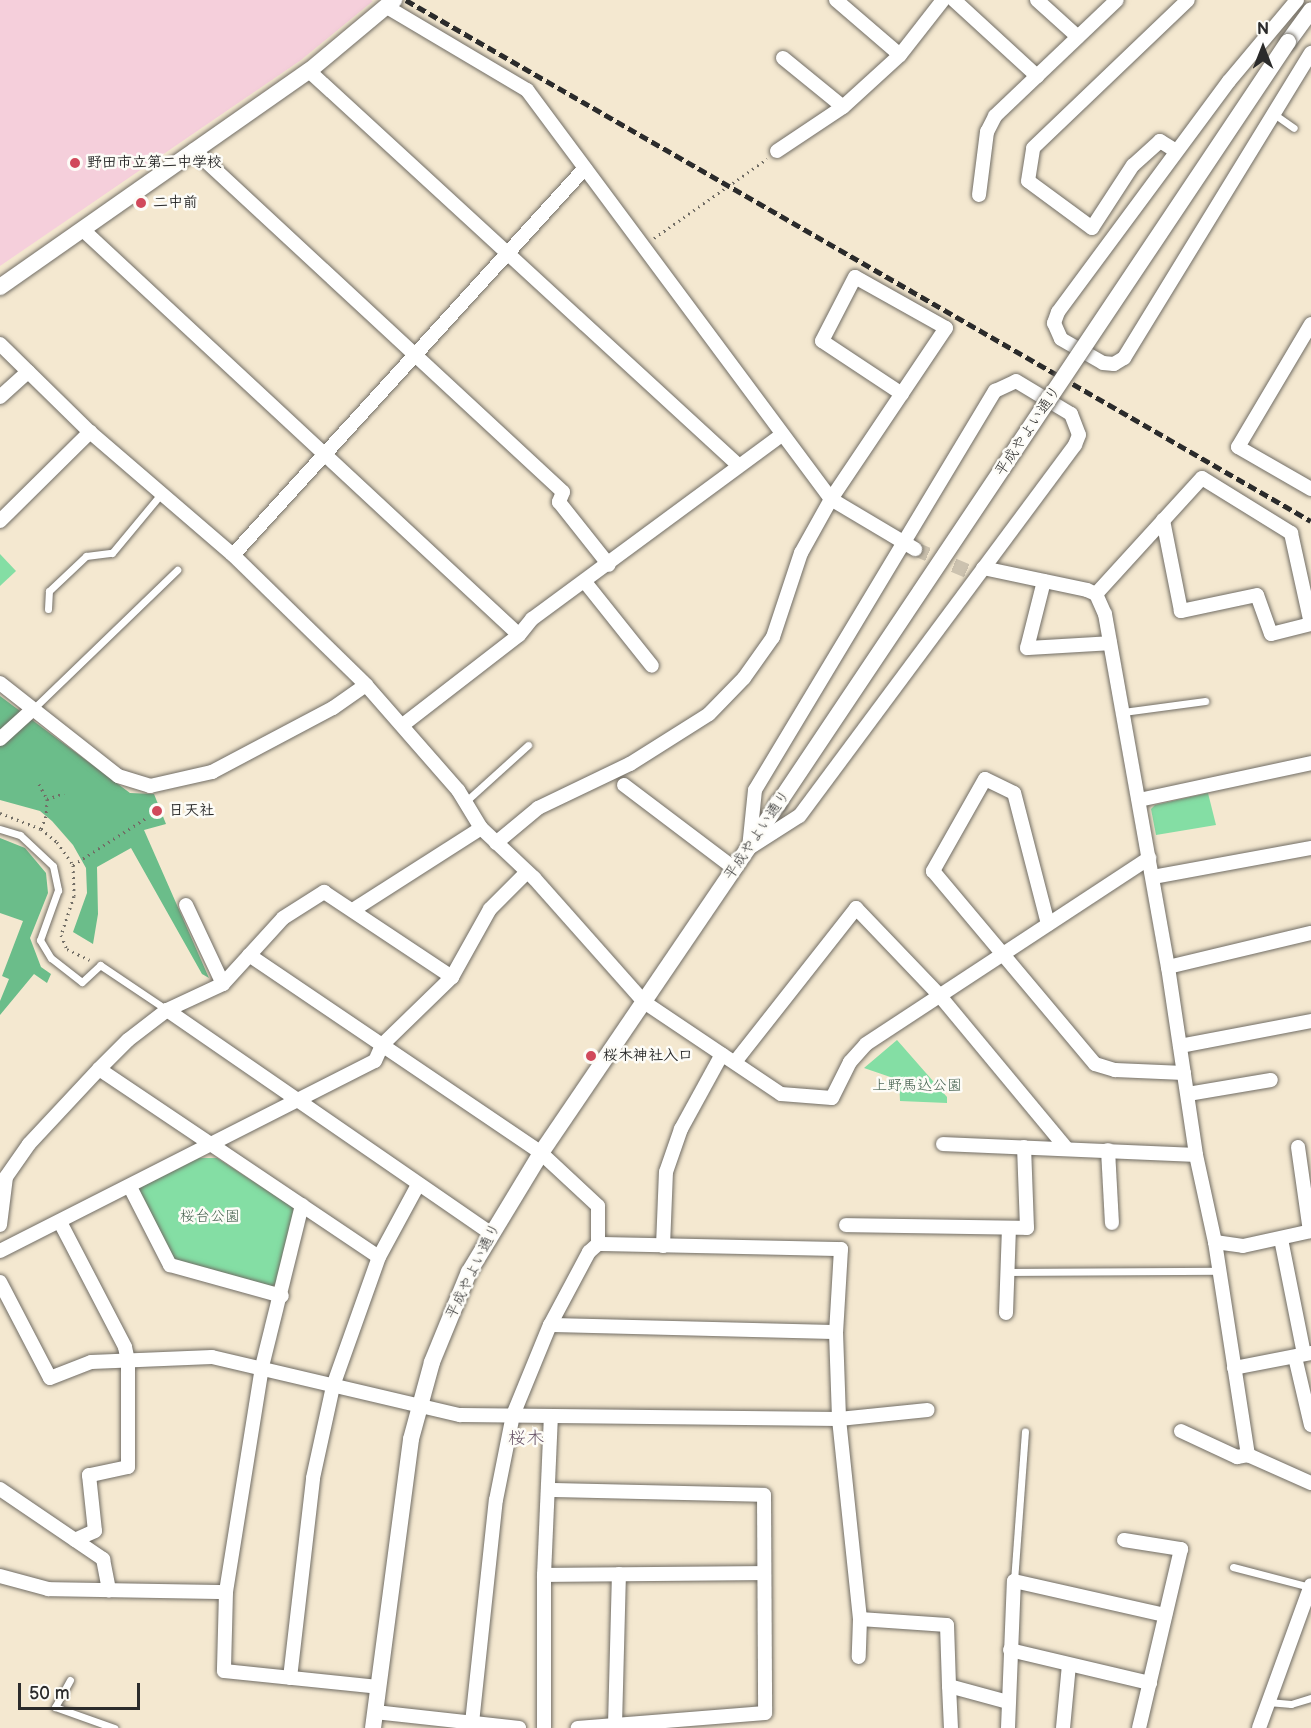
<!DOCTYPE html>
<html>
<head>
<meta charset="utf-8">
<style>
  body { margin:0 }
  #map { position:relative; width:1311px; height:1728px; overflow:hidden; background:#f4e8d0; font-family:"Balsamiq Sans","Klee One",sans-serif }
  div>[style] { position:absolute }
  [style*='--x'] { left:calc(var(--x)*1px); top:calc(var(--y)*1px); width:calc(var(--w)*1px); rotate:calc(var(--a)*1deg) }
  .built>* { inset:0; background:#f5cfdb }
  .green>* { inset:0; background:#84dea4 }
  .forest>* { inset:0; background:#6bbd8a }
  .minor-tunnel>* { height:14px; margin-top:-7px; transform-origin:0; background:repeating-linear-gradient(90deg,#ccc2af 0 14px,transparent 0 21px) }
  .path>* { height:3px; margin-top:-1.5px; transform-origin:0; background:repeating-linear-gradient(90deg,#716d65 0 1.5px,transparent 0 6px) }
  .roads { filter:drop-shadow(0 0 2px #716d65) drop-shadow(0 0 2px #716d65) }
  .service>* { height:7px; margin:-3.5px; padding:0 3.5px; transform-origin:3.5px; border-radius:3.5px; background:#fff }
  .minor>* { height:14px; margin:-7px; padding:0 7px; transform-origin:7px; border-radius:7px; background:#fff }
  .tertiary>* { height:16px; margin:-8px; padding:0 8px; transform-origin:8px; border-radius:8px; background:#fff }
  .rail>* { height:4.5px; margin-top:-2.25px; transform-origin:0; background:repeating-linear-gradient(90deg,#2b2b2b 0 9px,transparent 0 13.5px) }
  .bridges { filter:drop-shadow(0 0 2px #716d65) drop-shadow(0 0 2px #716d65) }
  .tertiary-bridge>* { height:16px; margin:-8px; padding:0 8px; transform-origin:8px; border-radius:8px; background:#fff }
  .dots>* { width:16px; height:16px; translate:-50% -50%; box-sizing:border-box; border:3px solid #fdfcf7; border-radius:50% }
  span { translate:-50% -50%; white-space:nowrap; text-align:center; line-height:1.15; -webkit-text-stroke:5px #fdfcf7; paint-order:stroke }
  .poi-label { font-size:15px; color:#2b2b2b; font-weight:700 }
  .left { translate:0 -50%; text-align:left }
  .street-label { font-size:15px; color:#2b2b2b }
  .park-label { font-size:15px; color:#46614f }
  .quarter-label { font-size:18px; color:#644f63 }
  .north { position:absolute; left:1233px; top:18px; width:60px; height:60px; -webkit-text-stroke:4px #fdfcf7; paint-order:stroke; rotate:0deg; font-size:16px; font-weight:700; line-height:24px; text-align:center; color:#2b2b2b }
  .north::after { content:''; display:block; margin:auto; width:21px; height:27px; background:#2b2b2b; clip-path:polygon(50% 0,100% 100%,50% 72%,0 100%) }
  .scale { position:absolute; left:18px; top:1683px; width:122px; height:27px; box-sizing:border-box; border:3px solid #2b2b2b; border-top:0; padding-left:8px; font-size:18px; line-height:21px; white-space:nowrap; color:#2b2b2b; -webkit-text-stroke:4px #fdfcf7; paint-order:stroke }
</style>
</head>
<body>
<div id="map">
  <div class="built">
    <div style="clip-path:polygon(0 0,371px 0,373px 1px,301px 60px,0 266px)"></div>
  </div>
  <div class="green">
    <div style="clip-path:polygon(0 554px,16px 571px,0 586px)"></div>
    <div style="clip-path:polygon(1208px 793px,1216px 825px,1156px 835px,1151px 809px,1155px 805px)"></div>
    <div style="clip-path:polygon(897px 1040px,947px 1097px,947px 1103px,900px 1101px,899px 1080px,864px 1068px)"></div>
    <div style="clip-path:polygon(199px 1158px,217px 1158px,294px 1208px,277px 1283px,271px 1287px,174px 1263px,137px 1189px)"></div>
  </div>
  <div class="forest">
    <div style="clip-path:polygon(0 696px,130px 793px,154px 794px,166px 824px,144px 830px,209px 978px,202px 974px,131px 848px,97px 867px,98px 914px,93px 944px,73px 932px,87px 893px,86px 868px,73px 845px,52px 821px,40px 811px,0 800px)"></div>
    <div style="clip-path:polygon(0 838px,25px 848px,46px 873px,48px 893px,30px 938px,41px 967px,51px 974px,47px 983px,34px 974px,0 1015px,0 1001px,9px 979px,2px 976px,23px 921px,0 913px)"></div>
  </div>
  <div class="minor-tunnel">
    <div style="--x:915;--y:549;--w:67;--a:22.8"></div>
  </div>
  <div class="path">
    <div style="--x:654;--y:238;--w:138;--a:-35"></div>
    <div style="--x:39;--y:784;--w:17;--a:62"></div>
    <div style="--x:47;--y:799;--w:17;--a:93"></div>
    <div style="--x:46;--y:816;--w:14;--a:111"></div>
    <div style="--x:47;--y:799;--w:18;--a:-19"></div>
    <div style="--x:0;--y:813;--w:44;--a:21.3"></div>
    <div style="--x:41;--y:829;--w:21;--a:39"></div>
    <div style="--x:57;--y:842;--w:28;--a:55"></div>
    <div style="--x:73;--y:865;--w:31;--a:88"></div>
    <div style="--x:74;--y:896;--w:41;--a:108.4"></div>
    <div style="--x:61;--y:935;--w:15;--a:67"></div>
    <div style="--x:67;--y:949;--w:25;--a:26"></div>
    <div style="--x:73;--y:865;--w:87;--a:-32.8"></div>
  </div>
  <div class="roads">
    <div class="service">
      <div style="--x:1274;--y:114;--w:24;--a:35"></div>
      <div style="--x:48;--y:609;--w:18;--a:-87"></div>
      <div style="--x:49;--y:591;--w:51;--a:-43.4"></div>
      <div style="--x:86;--y:556;--w:26;--a:-7"></div>
      <div style="--x:112;--y:553;--w:77;--a:-50.3"></div>
      <div style="--x:32;--y:710;--w:202;--a:-44"></div>
      <div style="--x:1123;--y:712;--w:83;--a:-7.6"></div>
      <div style="--x:465;--y:802;--w:85;--a:-42.1"></div>
      <div style="--x:0;--y:829;--w:21;--a:17"></div>
      <div style="--x:20;--y:835;--w:45;--a:43.2"></div>
      <div style="--x:53;--y:866;--w:25;--a:78"></div>
      <div style="--x:58;--y:890;--w:53;--a:109.8"></div>
      <div style="--x:40;--y:940;--w:21;--a:59"></div>
      <div style="--x:51;--y:958;--w:39;--a:38"></div>
      <div style="--x:82;--y:982;--w:25;--a:-43"></div>
      <div style="--x:100;--y:965;--w:81;--a:33.9"></div>
      <div style="--x:1007;--y:1272;--w:213;--a:-0.3"></div>
      <div style="--x:1233;--y:1567;--w:80;--a:14.6"></div>
      <div style="--x:1014;--y:1581;--w:150;--a:-85.8"></div>
      <div style="--x:70;--y:1680;--w:31;--a:119"></div>
      <div style="--x:55;--y:1707;--w:63;--a:19.6"></div>
      <div style="--x:1268;--y:1702;--w:23;--a:5"></div>
      <div style="--x:1291;--y:1704;--w:21;--a:-17"></div>
    </div>
    <div class="minor">
      <div style="--x:836;--y:0;--w:84;--a:40.7"></div>
      <div style="--x:954;--y:0;--w:113;--a:42.5"></div>
      <div style="--x:1037;--y:0;--w:55;--a:42.1"></div>
      <div style="--x:1297;--y:0;--w:106;--a:130"></div>
      <div style="--x:1229;--y:81;--w:287;--a:126.5"></div>
      <div style="--x:1058;--y:312;--w:12;--a:110"></div>
      <div style="--x:1054;--y:323;--w:17;--a:66"></div>
      <div style="--x:1061;--y:339;--w:48;--a:29.7"></div>
      <div style="--x:1103;--y:363;--w:11;--a:5"></div>
      <div style="--x:1114;--y:364;--w:12;--a:-31"></div>
      <div style="--x:1124;--y:358;--w:358;--a:-58.5"></div>
      <div style="--x:387;--y:7;--w:163;--a:30.7"></div>
      <div style="--x:527;--y:90;--w:510;--a:53.38"></div>
      <div style="--x:831;--y:499;--w:98;--a:30.8"></div>
      <div style="--x:783;--y:58;--w:77;--a:39.2"></div>
      <div style="--x:309;--y:71;--w:582;--a:42.56"></div>
      <div style="--x:194;--y:150;--w:503;--a:42.83"></div>
      <div style="--x:563;--y:492;--w:11;--a:112"></div>
      <div style="--x:559;--y:502;--w:80;--a:51.6"></div>
      <div style="--x:777;--y:151;--w:79;--a:-33.7"></div>
      <div style="--x:843;--y:107;--w:77;--a:-42.4"></div>
      <div style="--x:900;--y:55;--w:70;--a:-52"></div>
      <div style="--x:1176;--y:151;--w:19;--a:-148"></div>
      <div style="--x:1160;--y:141;--w:36;--a:138"></div>
      <div style="--x:1133;--y:165;--w:75;--a:123.1"></div>
      <div style="--x:1092;--y:228;--w:79;--a:-143.7"></div>
      <div style="--x:1028;--y:181;--w:33;--a:-81"></div>
      <div style="--x:1033;--y:148;--w:214;--a:-43.7"></div>
      <div style="--x:979;--y:195;--w:64;--a:-82.8"></div>
      <div style="--x:987;--y:132;--w:18;--a:-63"></div>
      <div style="--x:995;--y:116;--w:168;--a:-43.6"></div>
      <div style="--x:82;--y:229;--w:596;--a:42.89"></div>
      <div style="--x:1311;--y:324;--w:143;--a:120.7"></div>
      <div style="--x:1238;--y:447;--w:84;--a:29.9"></div>
      <div style="--x:0;--y:344;--w:126;--a:44.4"></div>
      <div style="--x:90;--y:432;--w:189;--a:40.7"></div>
      <div style="--x:233;--y:555;--w:186;--a:44.3"></div>
      <div style="--x:366;--y:685;--w:140;--a:48.8"></div>
      <div style="--x:458;--y:790;--w:44;--a:58.8"></div>
      <div style="--x:481;--y:828;--w:73;--a:43.3"></div>
      <div style="--x:534;--y:878;--w:166;--a:48.4"></div>
      <div style="--x:644;--y:1002;--w:165;--a:33.9"></div>
      <div style="--x:781;--y:1094;--w:51;--a:4.5"></div>
      <div style="--x:832;--y:1098;--w:40;--a:-63.4"></div>
      <div style="--x:850;--y:1062;--w:24;--a:-48"></div>
      <div style="--x:866;--y:1044;--w:339;--a:-33.3"></div>
      <div style="--x:1016;--y:381;--w:64;--a:31"></div>
      <div style="--x:1071;--y:414;--w:22;--a:69"></div>
      <div style="--x:1079;--y:435;--w:11;--a:112"></div>
      <div style="--x:1075;--y:445;--w:462;--a:126.6"></div>
      <div style="--x:799;--y:816;--w:59;--a:147.4"></div>
      <div style="--x:749;--y:848;--w:58;--a:-84.1"></div>
      <div style="--x:755;--y:790;--w:466;--a:-59"></div>
      <div style="--x:995;--y:391;--w:23;--a:-25"></div>
      <div style="--x:0;--y:397;--w:38;--a:-42"></div>
      <div style="--x:0;--y:521;--w:127;--a:-44.7"></div>
      <div style="--x:233;--y:555;--w:523;--a:-47.71"></div>
      <div style="--x:983;--y:568;--w:106;--a:11.9"></div>
      <div style="--x:1087;--y:590;--w:10;--a:24"></div>
      <div style="--x:1096;--y:594;--w:22;--a:66"></div>
      <div style="--x:1105;--y:614;--w:359;--a:79.9"></div>
      <div style="--x:1168;--y:967;--w:190;--a:81.5"></div>
      <div style="--x:1196;--y:1155;--w:89;--a:77.7"></div>
      <div style="--x:1215;--y:1242;--w:216;--a:81.2"></div>
      <div style="--x:1044;--y:581;--w:69;--a:104.2"></div>
      <div style="--x:1027;--y:648;--w:83;--a:-3.4"></div>
      <div style="--x:585;--y:582;--w:107;--a:51.4"></div>
      <div style="--x:1096;--y:594;--w:157;--a:-47.6"></div>
      <div style="--x:1202;--y:478;--w:105;--a:31.7"></div>
      <div style="--x:1291;--y:533;--w:93;--a:77.6"></div>
      <div style="--x:1311;--y:624;--w:41;--a:166"></div>
      <div style="--x:1271;--y:634;--w:41;--a:-109.7"></div>
      <div style="--x:1257;--y:595;--w:78;--a:168.1"></div>
      <div style="--x:1181;--y:611;--w:93;--a:-101.2"></div>
      <div style="--x:0;--y:683;--w:150;--a:38.2"></div>
      <div style="--x:118;--y:776;--w:34;--a:17"></div>
      <div style="--x:150;--y:786;--w:64;--a:-12.7"></div>
      <div style="--x:212;--y:772;--w:137;--a:-27.9"></div>
      <div style="--x:333;--y:708;--w:40;--a:-34.9"></div>
      <div style="--x:404;--y:724;--w:145;--a:-37.7"></div>
      <div style="--x:519;--y:635;--w:21;--a:-51"></div>
      <div style="--x:532;--y:619;--w:310;--a:-36.4"></div>
      <div style="--x:0;--y:739;--w:43;--a:-42.2"></div>
      <div style="--x:624;--y:785;--w:139;--a:37.1"></div>
      <div style="--x:1139;--y:800;--w:176;--a:-12.1"></div>
      <div style="--x:496;--y:843;--w:55;--a:-39.8"></div>
      <div style="--x:538;--y:808;--w:102;--a:-25.6"></div>
      <div style="--x:630;--y:764;--w:93;--a:-32.3"></div>
      <div style="--x:709;--y:714;--w:50;--a:-45.8"></div>
      <div style="--x:744;--y:678;--w:50;--a:-54.7"></div>
      <div style="--x:773;--y:637;--w:89;--a:-71.6"></div>
      <div style="--x:801;--y:553;--w:62;--a:-60.9"></div>
      <div style="--x:831;--y:499;--w:206;--a:-56.1"></div>
      <div style="--x:946;--y:328;--w:104;--a:-150.7"></div>
      <div style="--x:855;--y:277;--w:72;--a:117.3"></div>
      <div style="--x:822;--y:341;--w:96;--a:33.5"></div>
      <div style="--x:1153;--y:877;--w:161;--a:-10.4"></div>
      <div style="--x:186;--y:905;--w:87;--a:64.9"></div>
      <div style="--x:353;--y:910;--w:152;--a:-32.6"></div>
      <div style="--x:1048;--y:924;--w:135;--a:-104.5"></div>
      <div style="--x:1014;--y:793;--w:32;--a:-154"></div>
      <div style="--x:985;--y:779;--w:106;--a:119.5"></div>
      <div style="--x:933;--y:871;--w:252;--a:50"></div>
      <div style="--x:1095;--y:1064;--w:21;--a:17"></div>
      <div style="--x:1115;--y:1070;--w:69;--a:2.5"></div>
      <div style="--x:249;--y:955;--w:353;--a:34.1"></div>
      <div style="--x:541;--y:1153;--w:78;--a:42.9"></div>
      <div style="--x:598;--y:1206;--w:38;--a:90"></div>
      <div style="--x:1168;--y:967;--w:147;--a:-13.4"></div>
      <div style="--x:167;--y:1010;--w:391;--a:34.6"></div>
      <div style="--x:1180;--y:1046;--w:133;--a:-10.8"></div>
      <div style="--x:735;--y:1062;--w:196;--a:-51.8"></div>
      <div style="--x:856;--y:908;--w:122;--a:46.3"></div>
      <div style="--x:940;--y:996;--w:197;--a:50.3"></div>
      <div style="--x:99;--y:1069;--w:337;--a:33.9"></div>
      <div style="--x:1188;--y:1094;--w:84;--a:-9.6"></div>
      <div style="--x:943;--y:1144;--w:253;--a:2.5"></div>
      <div style="--x:1298;--y:1147;--w:85;--a:81.9"></div>
      <div style="--x:1108;--y:1150;--w:73;--a:86.9"></div>
      <div style="--x:130;--y:1187;--w:88;--a:62.9"></div>
      <div style="--x:170;--y:1265;--w:116;--a:15.5"></div>
      <div style="--x:302;--y:1205;--w:167;--a:103.9"></div>
      <div style="--x:262;--y:1367;--w:228;--a:99.1"></div>
      <div style="--x:226;--y:1592;--w:79;--a:91.5"></div>
      <div style="--x:224;--y:1671;--w:155;--a:5.9"></div>
      <div style="--x:60;--y:1222;--w:141;--a:62.5"></div>
      <div style="--x:125;--y:1347;--w:14;--a:78"></div>
      <div style="--x:128;--y:1361;--w:106;--a:90"></div>
      <div style="--x:128;--y:1467;--w:40;--a:168"></div>
      <div style="--x:89;--y:1475;--w:56;--a:83.9"></div>
      <div style="--x:95;--y:1531;--w:22;--a:156"></div>
      <div style="--x:0;--y:1225;--w:48;--a:-82.9"></div>
      <div style="--x:6;--y:1177;--w:40;--a:-55.1"></div>
      <div style="--x:29;--y:1144;--w:103;--a:-47"></div>
      <div style="--x:99;--y:1069;--w:41;--a:-45"></div>
      <div style="--x:128;--y:1040;--w:49;--a:-37.6"></div>
      <div style="--x:167;--y:1010;--w:62;--a:-24.9"></div>
      <div style="--x:223;--y:984;--w:89;--a:-47.7"></div>
      <div style="--x:283;--y:918;--w:49;--a:-32.4"></div>
      <div style="--x:324;--y:892;--w:154;--a:33.6"></div>
      <div style="--x:846;--y:1225;--w:181;--a:0.9"></div>
      <div style="--x:1027;--y:1228;--w:81;--a:-92.1"></div>
      <div style="--x:1281;--y:1239;--w:117;--a:78.7"></div>
      <div style="--x:1215;--y:1242;--w:28;--a:8"></div>
      <div style="--x:1243;--y:1246;--w:70;--a:-12.4"></div>
      <div style="--x:663;--y:1246;--w:74;--a:-87.7"></div>
      <div style="--x:666;--y:1172;--w:46;--a:-70.8"></div>
      <div style="--x:681;--y:1129;--w:85;--a:-61.3"></div>
      <div style="--x:0;--y:1251;--w:420;--a:-26.9"></div>
      <div style="--x:375;--y:1061;--w:17;--a:-66"></div>
      <div style="--x:382;--y:1045;--w:98;--a:-44.2"></div>
      <div style="--x:452;--y:977;--w:78;--a:-60.8"></div>
      <div style="--x:490;--y:909;--w:52;--a:-45"></div>
      <div style="--x:0;--y:1282;--w:108;--a:62.5"></div>
      <div style="--x:50;--y:1378;--w:44;--a:-21.3"></div>
      <div style="--x:91;--y:1362;--w:121;--a:-2.4"></div>
      <div style="--x:212;--y:1357;--w:255;--a:13.2"></div>
      <div style="--x:460;--y:1415;--w:379;--a:0.6"></div>
      <div style="--x:839;--y:1419;--w:89;--a:-5.8"></div>
      <div style="--x:1006;--y:1313;--w:85;--a:-88"></div>
      <div style="--x:550;--y:1325;--w:286;--a:1.4"></div>
      <div style="--x:1295;--y:1357;--w:70;--a:76.8"></div>
      <div style="--x:1234;--y:1368;--w:78;--a:-11"></div>
      <div style="--x:1181;--y:1431;--w:62;--a:24.9"></div>
      <div style="--x:1237;--y:1457;--w:11;--a:-10"></div>
      <div style="--x:1248;--y:1455;--w:69;--a:24"></div>
      <div style="--x:0;--y:1489;--w:125;--a:34.2"></div>
      <div style="--x:103;--y:1559;--w:32;--a:79"></div>
      <div style="--x:550;--y:1490;--w:214;--a:1.3"></div>
      <div style="--x:764;--y:1495;--w:218;--a:89.7"></div>
      <div style="--x:765;--y:1713;--w:188;--a:175.4"></div>
      <div style="--x:1124;--y:1540;--w:58;--a:9"></div>
      <div style="--x:1181;--y:1549;--w:184;--a:103.2"></div>
      <div style="--x:544;--y:1575;--w:220;--a:-0.5"></div>
      <div style="--x:0;--y:1576;--w:50;--a:15.2"></div>
      <div style="--x:48;--y:1589;--w:178;--a:1"></div>
      <div style="--x:860;--y:1619;--w:87;--a:3.9"></div>
      <div style="--x:947;--y:1625;--w:61;--a:88.1"></div>
      <div style="--x:949;--y:1686;--w:61;--a:15.2"></div>
      <div style="--x:1010;--y:1650;--w:144;--a:13.3"></div>
      <div style="--x:290;--y:1678;--w:201;--a:-83.4"></div>
      <div style="--x:313;--y:1478;--w:94;--a:-77.7"></div>
      <div style="--x:333;--y:1386;--w:137;--a:-70.4"></div>
      <div style="--x:379;--y:1257;--w:82;--a:-61.6"></div>
      <div style="--x:949;--y:1686;--w:42;--a:87.3"></div>
      <div style="--x:375;--y:1712;--w:145;--a:6.3"></div>
      <div style="--x:472;--y:1723;--w:224;--a:-83.9"></div>
      <div style="--x:496;--y:1500;--w:87;--a:-78.7"></div>
      <div style="--x:513;--y:1415;--w:97;--a:-67.7"></div>
      <div style="--x:550;--y:1325;--w:83;--a:-61.9"></div>
      <div style="--x:589;--y:1252;--w:12;--a:-42"></div>
      <div style="--x:598;--y:1244;--w:243;--a:1.2"></div>
      <div style="--x:841;--y:1249;--w:83;--a:93.4"></div>
      <div style="--x:836;--y:1332;--w:87;--a:88"></div>
      <div style="--x:839;--y:1419;--w:201;--a:84"></div>
      <div style="--x:860;--y:1619;--w:38;--a:92"></div>
      <div style="--x:615;--y:1725;--w:151;--a:-88.5"></div>
      <div style="--x:544;--y:1728;--w:153;--a:-90"></div>
      <div style="--x:544;--y:1575;--w:159;--a:-87.5"></div>
      <div style="--x:1008;--y:1728;--w:147;--a:-87.7"></div>
      <div style="--x:1014;--y:1581;--w:155;--a:12.7"></div>
      <div style="--x:1063;--y:1728;--w:63;--a:-84.6"></div>
      <div style="--x:1259;--y:1728;--w:152;--a:-70"></div>
    </div>
    <div class="tertiary">
      <div style="--x:1288;--y:42;--w:39;--a:-54"></div>
      <div style="--x:0;--y:287;--w:377;--a:-35"></div>
      <div style="--x:309;--y:71;--w:111;--a:-39.9"></div>
      <div style="--x:373;--y:1728;--w:291;--a:-82.5"></div>
      <div style="--x:411;--y:1439;--w:80;--a:-74.7"></div>
      <div style="--x:432;--y:1362;--w:97;--a:-67.7"></div>
      <div style="--x:469;--y:1272;--w:139;--a:-58.8"></div>
      <div style="--x:541;--y:1153;--w:422;--a:-55.8"></div>
    </div>
  </div>
  <div class="rail">
    <div style="--x:406;--y:0;--w:1044;--a:29.93"></div>
  </div>
  <div class="bridges">
    <div class="tertiary-bridge">
      <div style="--x:778;--y:804;--w:917;--a:-56.21"></div>
    </div>
  </div>
  <div class="dots">
    <div style="left:75px;top:163px;background:#d1495b"></div>
    <div style="left:141px;top:203px;background:#d1495b"></div>
    <div style="left:157px;top:811px;background:#d1495b"></div>
    <div style="left:591px;top:1056px;background:#d1495b"></div>
  </div>
  <div class="poi-label">
    <span class="left" style="left:87px;top:163px">野田市立第二中学校</span>
    <span class="left" style="left:153px;top:203px">二中前</span>
    <span class="left" style="left:169px;top:811px">日天社</span>
    <span class="left" style="left:603px;top:1056px">桜木神社入口</span>
  </div>
  <div class="street-label">
    <span style="left:1028px;top:431px;rotate:-56deg">平成やよい通り</span>
    <span style="left:757px;top:835px;rotate:-56deg">平成やよい通り</span>
    <span style="left:473px;top:1271px;rotate:-64deg">平成やよい通り</span>
  </div>
  <div class="park-label">
    <span style="left:917px;top:1086px">上野馬込公園</span>
    <span style="left:210px;top:1217px">桜台公園</span>
  </div>
  <div class="quarter-label">
    <span style="left:526px;top:1439px">桜木</span>
  </div>
  <div class="north">N</div>
  <div class="scale">50 m</div>
</div>
</body>
</html>
